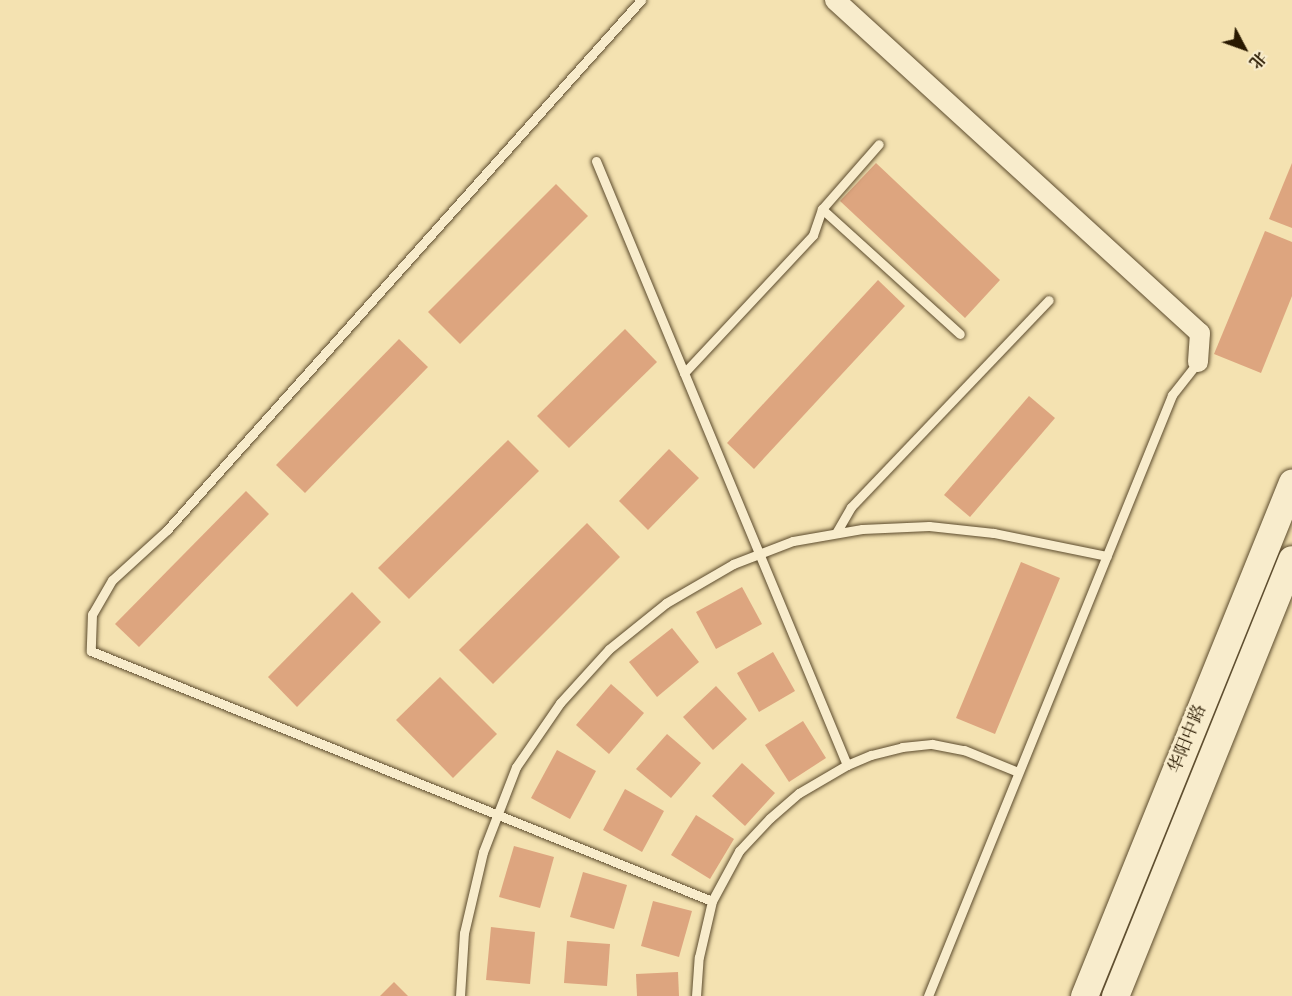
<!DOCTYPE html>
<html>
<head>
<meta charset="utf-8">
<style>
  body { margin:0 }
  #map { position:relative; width:1292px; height:996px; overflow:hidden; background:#f4e2b1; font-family:"IM FELL French Canon","Noto Serif SC",serif }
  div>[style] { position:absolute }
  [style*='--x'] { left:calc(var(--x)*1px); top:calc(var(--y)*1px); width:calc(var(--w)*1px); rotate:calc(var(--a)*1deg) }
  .building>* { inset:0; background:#dda57f }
  .roads { filter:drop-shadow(0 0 2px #5c4b2d) drop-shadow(0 0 2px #5c4b2d) }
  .lane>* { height:9px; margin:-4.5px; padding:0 4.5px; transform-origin:4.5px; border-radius:4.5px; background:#f8eccc }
  .street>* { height:20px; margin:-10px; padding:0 10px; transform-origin:10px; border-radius:10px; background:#f8eccc }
  .secondary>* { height:27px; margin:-13.5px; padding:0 13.5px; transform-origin:13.5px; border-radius:13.5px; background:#f8eccc }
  span { translate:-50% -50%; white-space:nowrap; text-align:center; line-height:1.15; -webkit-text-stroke:5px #f8eccc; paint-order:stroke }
  .street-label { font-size:18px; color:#291901 }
  .north { position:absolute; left:1214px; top:18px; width:60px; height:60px; -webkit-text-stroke:4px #f8eccc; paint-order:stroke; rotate:131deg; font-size:16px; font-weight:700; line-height:24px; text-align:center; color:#291901 }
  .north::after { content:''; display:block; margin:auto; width:21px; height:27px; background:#291901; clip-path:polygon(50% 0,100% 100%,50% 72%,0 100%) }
</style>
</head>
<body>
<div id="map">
  <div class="building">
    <div style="clip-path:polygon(876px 163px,1000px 280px,965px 318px,840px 201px)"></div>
    <div style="clip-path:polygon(1292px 163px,1292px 228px,1269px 219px)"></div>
    <div style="clip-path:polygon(556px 184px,588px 216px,460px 344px,428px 312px)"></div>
    <div style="clip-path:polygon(1265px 231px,1292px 242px,1292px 296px,1261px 373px,1214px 354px)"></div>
    <div style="clip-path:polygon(878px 280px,905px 306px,754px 469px,727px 443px)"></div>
    <div style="clip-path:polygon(625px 329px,657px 362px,569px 448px,537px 416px)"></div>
    <div style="clip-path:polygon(399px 339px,428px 367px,305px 493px,276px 465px)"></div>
    <div style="clip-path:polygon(1029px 396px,1055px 418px,970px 517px,944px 495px)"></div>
    <div style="clip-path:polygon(508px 440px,539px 471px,409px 599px,378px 568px)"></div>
    <div style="clip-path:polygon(669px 449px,699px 478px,648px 530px,619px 501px)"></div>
    <div style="clip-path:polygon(246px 491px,269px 514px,139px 647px,115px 624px)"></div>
    <div style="clip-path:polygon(587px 523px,620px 557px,493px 684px,459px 650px)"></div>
    <div style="clip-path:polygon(1021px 562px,1060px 578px,995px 734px,956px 718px)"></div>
    <div style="clip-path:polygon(742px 587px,762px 624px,716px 649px,696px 612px)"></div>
    <div style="clip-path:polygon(352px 592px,381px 622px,297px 707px,268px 677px)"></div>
    <div style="clip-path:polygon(672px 628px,699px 662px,657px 697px,629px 662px)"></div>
    <div style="clip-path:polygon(773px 652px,795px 691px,759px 712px,737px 673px)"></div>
    <div style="clip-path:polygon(440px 677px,497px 734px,453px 778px,396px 720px)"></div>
    <div style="clip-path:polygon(611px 684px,644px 713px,609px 754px,576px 725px)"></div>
    <div style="clip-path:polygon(716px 686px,747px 719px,713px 750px,683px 717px)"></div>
    <div style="clip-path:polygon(803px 721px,826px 758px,789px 782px,765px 745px)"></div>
    <div style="clip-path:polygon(667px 734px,701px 763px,671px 798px,636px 769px)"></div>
    <div style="clip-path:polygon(557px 750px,596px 771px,570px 819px,531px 798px)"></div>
    <div style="clip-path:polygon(742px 763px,775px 793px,745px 826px,712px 796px)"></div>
    <div style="clip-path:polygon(625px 789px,664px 811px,642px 852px,603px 830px)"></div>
    <div style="clip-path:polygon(696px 815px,734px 839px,710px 879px,671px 855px)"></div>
    <div style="clip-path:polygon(514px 846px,554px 857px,540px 908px,499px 897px)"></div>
    <div style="clip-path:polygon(583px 872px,627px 885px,614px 929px,570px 917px)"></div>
    <div style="clip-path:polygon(653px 901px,692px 911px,679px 957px,641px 946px)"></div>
    <div style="clip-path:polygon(491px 927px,535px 932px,530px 984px,486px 980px)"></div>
    <div style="clip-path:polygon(567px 941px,610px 944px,607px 986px,564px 983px)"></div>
    <div style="clip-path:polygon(678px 972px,679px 996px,637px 996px,636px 974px)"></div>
    <div style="clip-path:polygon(394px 982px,408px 996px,380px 996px)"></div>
  </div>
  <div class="roads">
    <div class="lane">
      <div style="--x:641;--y:0;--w:711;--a:131.81"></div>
      <div style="--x:167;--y:530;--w:74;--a:137.7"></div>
      <div style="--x:112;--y:580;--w:39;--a:120"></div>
      <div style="--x:92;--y:614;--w:37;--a:92"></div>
      <div style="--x:91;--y:651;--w:669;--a:21.93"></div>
      <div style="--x:596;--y:161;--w:654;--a:67.43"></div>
      <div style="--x:822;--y:209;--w:186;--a:42.2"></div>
      <div style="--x:684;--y:373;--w:189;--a:-46.9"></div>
      <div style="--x:813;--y:235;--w:28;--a:-71"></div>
      <div style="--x:822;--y:209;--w:86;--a:-48.8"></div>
      <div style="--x:836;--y:533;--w:30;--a:-60"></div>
      <div style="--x:851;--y:507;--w:286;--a:-46.3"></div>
      <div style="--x:460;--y:996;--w:63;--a:-86.4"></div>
      <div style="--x:464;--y:933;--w:83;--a:-76.8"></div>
      <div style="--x:483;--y:852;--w:91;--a:-68.8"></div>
      <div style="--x:516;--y:767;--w:78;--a:-55.5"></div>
      <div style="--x:560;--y:703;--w:73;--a:-47.8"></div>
      <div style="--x:609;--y:649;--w:73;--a:-38.9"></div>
      <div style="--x:666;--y:603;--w:78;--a:-30.2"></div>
      <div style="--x:733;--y:564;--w:64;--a:-21"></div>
      <div style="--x:793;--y:541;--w:70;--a:-9.9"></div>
      <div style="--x:862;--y:529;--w:67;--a:-2.6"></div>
      <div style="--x:929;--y:526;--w:65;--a:6.1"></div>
      <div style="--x:994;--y:533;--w:115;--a:11.5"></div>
      <div style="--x:696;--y:996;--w:39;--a:-86"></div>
      <div style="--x:699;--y:957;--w:57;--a:-76.9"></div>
      <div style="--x:712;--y:901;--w:57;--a:-61.6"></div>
      <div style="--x:739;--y:851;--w:45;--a:-46.8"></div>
      <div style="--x:770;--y:818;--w:38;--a:-41"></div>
      <div style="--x:799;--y:793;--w:56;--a:-30.3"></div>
      <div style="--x:847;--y:765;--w:26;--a:-23"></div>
      <div style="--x:871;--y:755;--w:32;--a:-14"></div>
      <div style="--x:902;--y:747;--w:30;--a:-6"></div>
      <div style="--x:932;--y:744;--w:33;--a:11"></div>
      <div style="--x:964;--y:750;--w:58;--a:22.2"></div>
      <div style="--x:928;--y:996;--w:649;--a:-67.9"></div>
      <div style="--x:1172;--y:395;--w:42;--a:-51.8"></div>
    </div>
    <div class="street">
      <div style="--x:835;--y:0;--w:494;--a:42.4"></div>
      <div style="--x:1200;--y:333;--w:29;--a:94"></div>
    </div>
    <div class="secondary">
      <div style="--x:1084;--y:996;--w:554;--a:-67.97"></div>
      <div style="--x:1115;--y:996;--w:471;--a:-68"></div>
    </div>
  </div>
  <div class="street-label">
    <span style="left:1188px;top:739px;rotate:-68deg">华阳中路</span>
  </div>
  <div class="north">北</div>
</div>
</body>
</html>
